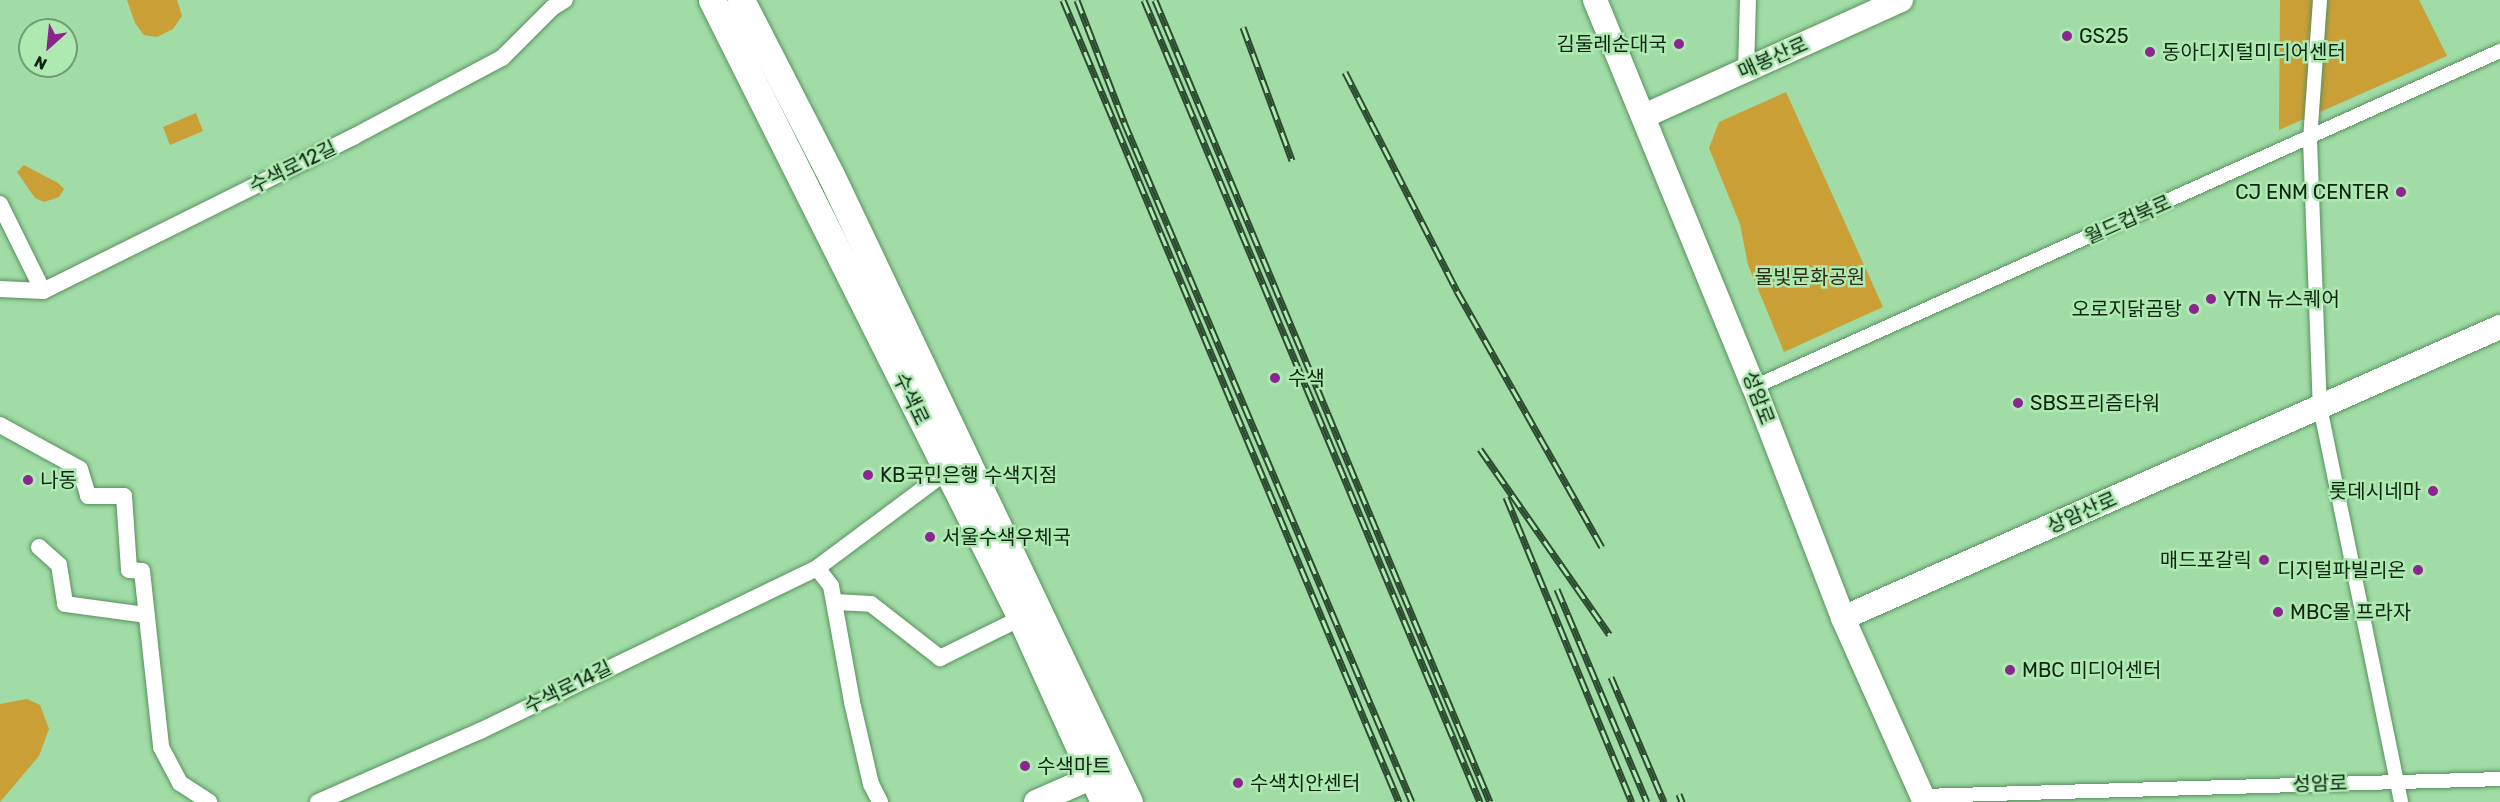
<!DOCTYPE html>
<html>
<head>
<meta charset="utf-8">
<style>
  body { margin:0 }
  #map { position:relative; width:2500px; height:802px; overflow:hidden; background:#a1dca6; font-family:Rubik,"Noto Sans KR",sans-serif }
  div>[style] { position:absolute }
  [style*='--x'] { left:calc(var(--x)*1px); top:calc(var(--y)*1px); width:calc(var(--w)*1px); rotate:calc(var(--a)*1deg) }
  .green>* { inset:0; background:#c99f36 }
  .roads { filter:drop-shadow(0 0 2px #58905e) drop-shadow(0 0 2px #58905e) }
  .pedestrian>* { height:14px; margin:-7px; padding:0 7px; transform-origin:7px; border-radius:7px; background:#fff }
  .minor>* { height:16px; margin:-8px; padding:0 8px; transform-origin:8px; border-radius:8px; background:#fff }
  .secondary>* { height:24px; margin:-12px; padding:0 12px; transform-origin:12px; border-radius:12px; background:#fff }
  .primary>* { height:27px; margin:-13.5px; padding:0 13.5px; transform-origin:13.5px; border-radius:13.5px; background:#fff }
  .rail>* { height:7px; margin-top:-3.5px; transform-origin:0; background:repeating-linear-gradient(90deg,#aee9b2 0 14px,#2b4a2f 0 28px); box-sizing:border-box; border-block:2px solid #2b4a2f }
  .dots>* { width:16px; height:16px; translate:-50% -50%; box-sizing:border-box; border:3px solid #aee9b2; border-radius:50% }
  span { translate:-50% -50%; white-space:nowrap; text-align:center; line-height:1.15; -webkit-text-stroke:5px #aee9b2; paint-order:stroke }
  .poi-label { font-size:20px; color:#0e2511 }
  .left { translate:0 -50%; text-align:left }
  .right { translate:-100% -50%; text-align:right }
  .street-label { font-size:20px; color:#0e2511 }
  .park-label { font-size:20px; color:#332a14 }
  .north { position:absolute; left:18px; top:18px; width:60px; height:60px; box-sizing:border-box; background:#aee9b2; border:2px solid #6e9b72; border-radius:50%; rotate:207deg; font-size:16px; font-weight:700; line-height:24px; text-align:center; color:#0e2511 }
  .north::after { content:''; display:block; margin:auto; width:21px; height:27px; background:#8a268d; clip-path:polygon(50% 0,100% 100%,50% 72%,0 100%) }
</style>
</head>
<body>
<div id="map">
  <div class="green">
    <div style="clip-path:polygon(127px 0,177px 0,182px 16px,173px 29px,157px 37px,144px 35px,135px 23px)"></div>
    <div style="clip-path:polygon(2280px 0,2419px 0,2447px 56px,2279px 130px)"></div>
    <div style="clip-path:polygon(1786px 92px,1883px 307px,1784px 352px,1748px 265px,1740px 224px,1709px 148px,1719px 122px)"></div>
    <div style="clip-path:polygon(196px 113px,203px 131px,170px 145px,163px 127px)"></div>
    <div style="clip-path:polygon(24px 165px,58px 183px,64px 189px,59px 197px,44px 202px,35px 198px,17px 172px)"></div>
    <div style="clip-path:polygon(27px 699px,40px 705px,49px 729px,39px 756px,0 802px,0 704px)"></div>
  </div>
  <div class="roads">
    <div class="pedestrian">
      <div style="--x:2320;--y:0;--w:139;--a:94.1"></div>
      <div style="--x:2310;--y:139;--w:268;--a:87.9"></div>
      <div style="--x:2320;--y:407;--w:403;--a:78.4"></div>
      <div style="--x:1754;--y:387;--w:818;--a:-24.25"></div>
      <div style="--x:1922;--y:796;--w:578;--a:-1.68"></div>
    </div>
    <div class="minor">
      <div style="--x:1746;--y:70;--w:70;--a:-88.4"></div>
      <div style="--x:0;--y:204;--w:97;--a:63.7"></div>
      <div style="--x:0;--y:289;--w:43;--a:2.7"></div>
      <div style="--x:43;--y:291;--w:348;--a:-26.4"></div>
      <div style="--x:355;--y:136;--w:166;--a:-28"></div>
      <div style="--x:502;--y:58;--w:71;--a:-45"></div>
      <div style="--x:552;--y:8;--w:15;--a:-32"></div>
      <div style="--x:0;--y:425;--w:91;--a:28.8"></div>
      <div style="--x:80;--y:469;--w:28;--a:73"></div>
      <div style="--x:88;--y:496;--w:36;--a:0"></div>
      <div style="--x:124;--y:496;--w:74;--a:86.1"></div>
      <div style="--x:129;--y:570;--w:13;--a:4"></div>
      <div style="--x:142;--y:571;--w:177;--a:83.8"></div>
      <div style="--x:161;--y:747;--w:41;--a:62.2"></div>
      <div style="--x:180;--y:783;--w:35;--a:33"></div>
      <div style="--x:39;--y:547;--w:27;--a:42"></div>
      <div style="--x:59;--y:565;--w:39;--a:81"></div>
      <div style="--x:65;--y:604;--w:82;--a:7.7"></div>
      <div style="--x:817;--y:568;--w:23;--a:52"></div>
      <div style="--x:831;--y:586;--w:118;--a:79.7"></div>
      <div style="--x:852;--y:702;--w:84;--a:77"></div>
      <div style="--x:871;--y:784;--w:20;--a:63"></div>
      <div style="--x:835;--y:602;--w:36;--a:3"></div>
      <div style="--x:871;--y:604;--w:88;--a:38"></div>
      <div style="--x:940;--y:658;--w:90;--a:-26.3"></div>
      <div style="--x:318;--y:802;--w:177;--a:-23.7"></div>
      <div style="--x:480;--y:731;--w:374;--a:-25.8"></div>
      <div style="--x:817;--y:568;--w:162;--a:-36.7"></div>
    </div>
    <div class="secondary">
      <div style="--x:1595;--y:0;--w:418;--a:67.7"></div>
      <div style="--x:1754;--y:387;--w:248;--a:68.9"></div>
      <div style="--x:1843;--y:618;--w:201;--a:66"></div>
      <div style="--x:1644;--y:116;--w:282;--a:-24.3"></div>
      <div style="--x:1843;--y:618;--w:719;--a:-23.89"></div>
      <div style="--x:1036;--y:802;--w:82;--a:-23.7"></div>
    </div>
    <div class="primary">
      <div style="--x:712;--y:0;--w:691;--a:63.43"></div>
      <div style="--x:1021;--y:618;--w:202;--a:65.7"></div>
      <div style="--x:741;--y:0;--w:197;--a:62.8"></div>
      <div style="--x:831;--y:175;--w:694;--a:64.58"></div>
    </div>
  </div>
  <div class="rail">
    <div style="--x:1063;--y:0;--w:870;--a:67.27"></div>
    <div style="--x:1077;--y:0;--w:131;--a:68.9"></div>
    <div style="--x:1124;--y:122;--w:738;--a:67.05"></div>
    <div style="--x:1144;--y:0;--w:870;--a:67.27"></div>
    <div style="--x:1155;--y:0;--w:869;--a:67.33"></div>
    <div style="--x:1243;--y:27;--w:142;--a:69.8"></div>
    <div style="--x:1345;--y:72;--w:246;--a:62.9"></div>
    <div style="--x:1457;--y:291;--w:294;--a:60.5"></div>
    <div style="--x:1480;--y:449;--w:226;--a:55.1"></div>
    <div style="--x:1506;--y:497;--w:330;--a:67.6"></div>
    <div style="--x:1557;--y:589;--w:231;--a:67.1"></div>
    <div style="--x:1611;--y:677;--w:136;--a:67"></div>
    <div style="--x:1679;--y:794;--w:9;--a:69"></div>
  </div>
  <div class="dots">
    <div style="left:2067px;top:36px;background:#8a268d"></div>
    <div style="left:1679px;top:44px;background:#8a268d"></div>
    <div style="left:2150px;top:52px;background:#8a268d"></div>
    <div style="left:2401px;top:192px;background:#8a268d"></div>
    <div style="left:2211px;top:299px;background:#8a268d"></div>
    <div style="left:2194px;top:309px;background:#8a268d"></div>
    <div style="left:1275px;top:378px;background:#8a268d"></div>
    <div style="left:2018px;top:403px;background:#8a268d"></div>
    <div style="left:868px;top:475px;background:#8a268d"></div>
    <div style="left:28px;top:480px;background:#8a268d"></div>
    <div style="left:2433px;top:491px;background:#8a268d"></div>
    <div style="left:930px;top:537px;background:#8a268d"></div>
    <div style="left:2264px;top:560px;background:#8a268d"></div>
    <div style="left:2418px;top:570px;background:#8a268d"></div>
    <div style="left:2278px;top:612px;background:#8a268d"></div>
    <div style="left:2010px;top:670px;background:#8a268d"></div>
    <div style="left:1025px;top:766px;background:#8a268d"></div>
    <div style="left:1238px;top:783px;background:#8a268d"></div>
  </div>
  <div class="poi-label">
    <span class="left" style="left:2079px;top:36px">GS25</span>
    <span class="right" style="left:1667px;top:44px">김둘레순대국</span>
    <span class="left" style="left:2162px;top:52px">동아디지털미디어센터</span>
    <span class="right" style="left:2389px;top:192px">CJ ENM CENTER</span>
    <span class="left" style="left:2223px;top:299px">YTN 뉴스퀘어</span>
    <span class="right" style="left:2182px;top:309px">오로지닭곰탕</span>
    <span class="left" style="left:1288px;top:378px">수색</span>
    <span class="left" style="left:2030px;top:403px">SBS프리즘타워</span>
    <span class="left" style="left:880px;top:475px">KB국민은행 수색지점</span>
    <span class="left" style="left:40px;top:480px">나동</span>
    <span class="right" style="left:2421px;top:491px">롯데시네마</span>
    <span class="left" style="left:942px;top:537px">서울수색우체국</span>
    <span class="right" style="left:2252px;top:560px">매드포갈릭</span>
    <span class="right" style="left:2406px;top:570px">디지털파빌리온</span>
    <span class="left" style="left:2290px;top:612px">MBC몰 프라자</span>
    <span class="left" style="left:2022px;top:670px">MBC 미디어센터</span>
    <span class="left" style="left:1037px;top:766px">수색마트</span>
    <span class="left" style="left:1250px;top:783px">수색치안센터</span>
  </div>
  <div class="street-label">
    <span style="left:1773px;top:58px;rotate:-24deg">매봉산로</span>
    <span style="left:293px;top:167px;rotate:-26deg">수색로12길</span>
    <span style="left:2128px;top:220px;rotate:-24deg">월드컵북로</span>
    <span style="left:1758px;top:398px;rotate:69deg">성암로</span>
    <span style="left:911px;top:399px;rotate:64deg">수색로</span>
    <span style="left:2082px;top:513px;rotate:-24deg">상암산로</span>
    <span style="left:568px;top:687px;rotate:-26deg">수색로14길</span>
    <span style="left:2320px;top:784px;rotate:-2deg">성암로</span>
  </div>
  <div class="park-label">
    <span style="left:1810px;top:277px">물빛문화공원</span>
  </div>
  <div class="north">N</div>
</div>
</body>
</html>
